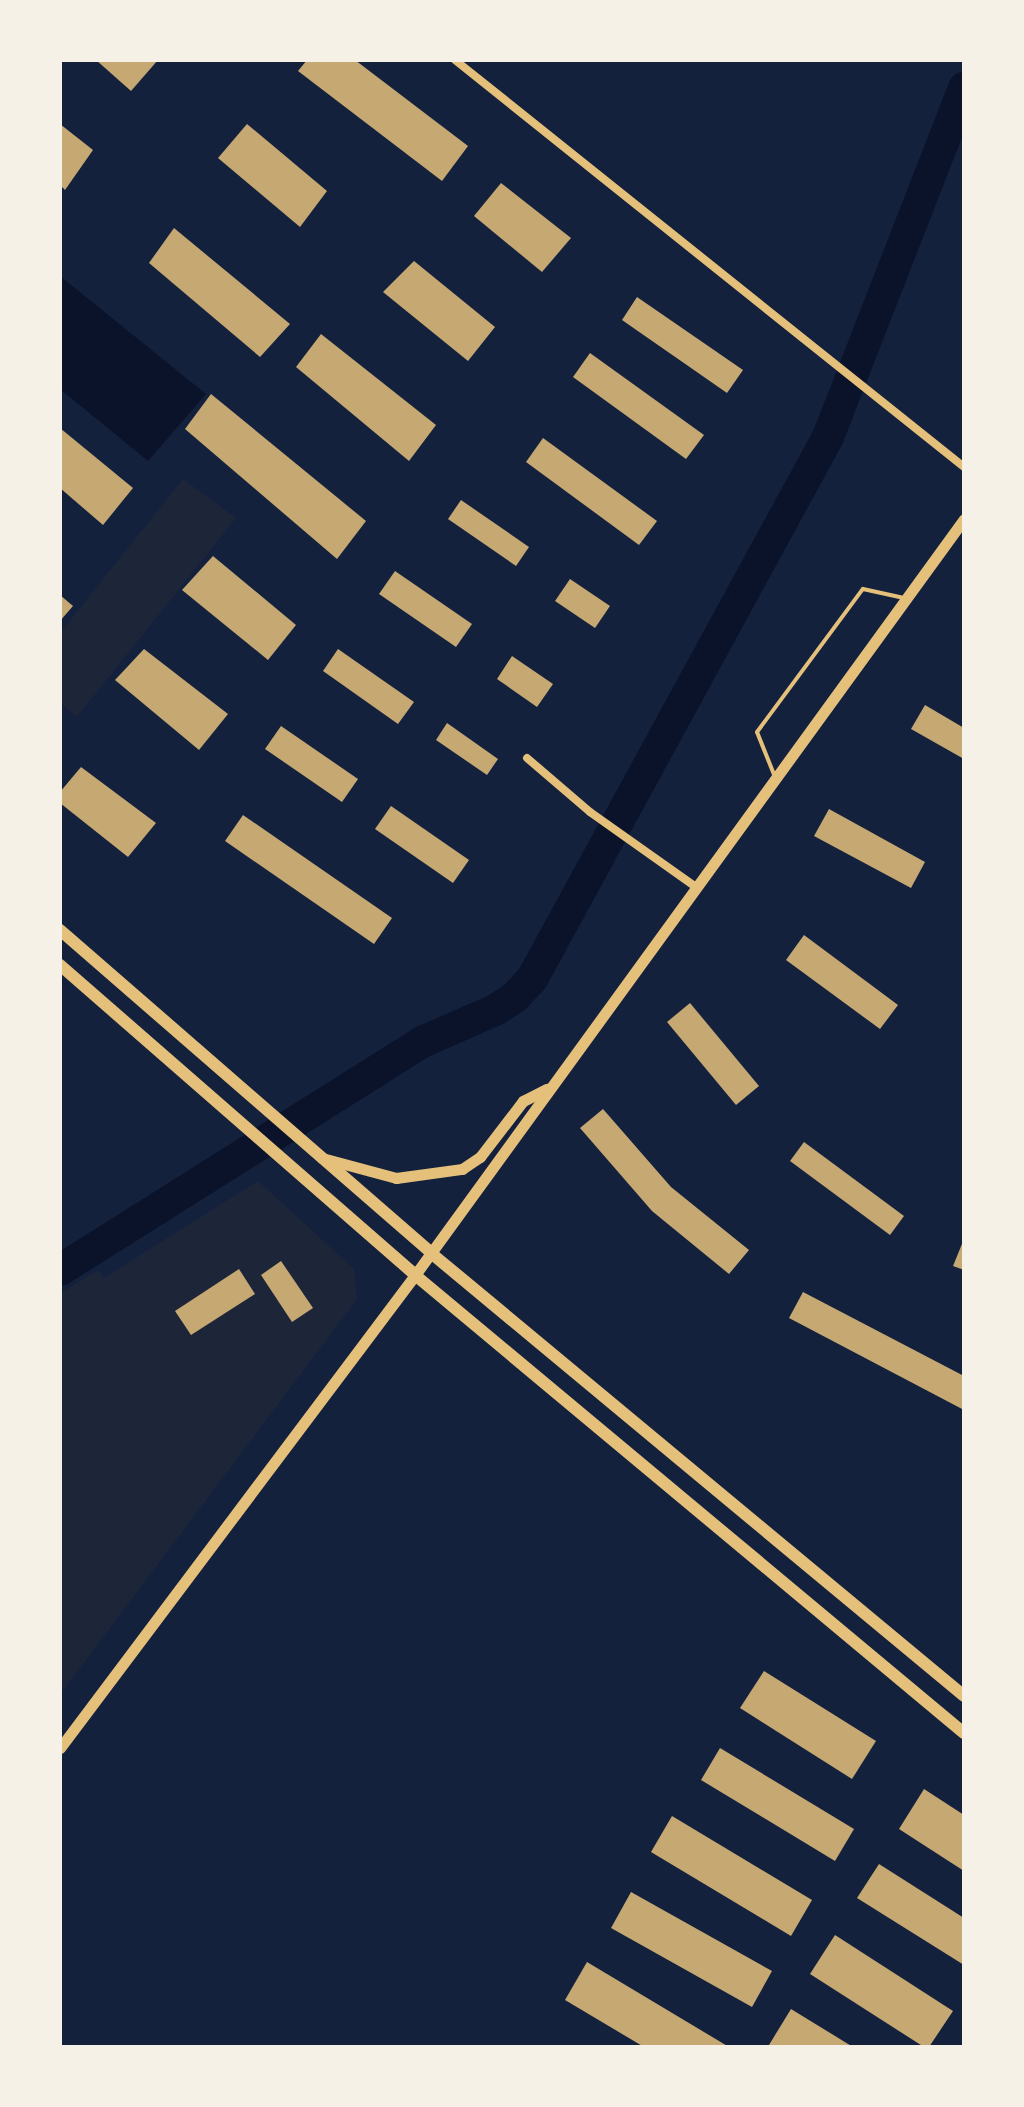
<!DOCTYPE html>
<html>
<head>
<meta charset="utf-8">
<style>
  body { margin:0 }
  #map { position:relative; width:1024px; height:2107px; overflow:hidden; background:#14213d; font-family:"Titillium Web",sans-serif }
  div>[style] { position:absolute }
  [style*='--x'] { left:calc(var(--x)*1px); top:calc(var(--y)*1px); width:calc(var(--w)*1px); rotate:calc(var(--a)*1deg) }
  .green>* { inset:0; background:#1d2539 }
  .water>* { inset:0; background:#0b132b }
  .river>* { height:32px; margin:-16px; padding:0 16px; transform-origin:16px; border-radius:16px; background:#0b132b }
  .building>* { inset:0; background:#c6a872 }
  .service>* { height:4px; margin:-2px; padding:0 2px; transform-origin:2px; border-radius:2px; background:#e5c07b }
  .minor>* { height:8px; margin:-4px; padding:0 4px; transform-origin:4px; border-radius:4px; background:#e5c07b }
  .tertiary>* { height:11px; margin:-5.5px; padding:0 5.5px; transform-origin:5.5px; border-radius:5.5px; background:#e5c07b }
  .secondary>* { height:12px; margin:-6px; padding:0 6px; transform-origin:6px; border-radius:6px; background:#e5c07b }
  span { translate:-50% -50%; white-space:nowrap; text-align:center; line-height:1.15; -webkit-text-stroke:8px #f6f1e7; paint-order:stroke }
  .frame { position:absolute; inset:0; border:62px solid #f6f1e7; pointer-events:none }
</style>
</head>
<body>
<div id="map">
  <div class="green">
    <div style="clip-path:polygon(183px 479px,236px 518px,77px 717px,60px 703px,60px 633px)"></div>
    <div style="clip-path:polygon(258px 1181px,354px 1269px,357px 1299px,60px 1694px,60px 1294px,98px 1270px,104px 1278px)"></div>
  </div>
  <div class="water">
    <div style="clip-path:polygon(60px 276px,206px 394px,148px 461px,60px 389px)"></div>
  </div>
  <div class="river">
    <div style="--x:60;--y:1270;--w:428;--a:-32.2"></div>
    <div style="--x:422;--y:1042;--w:82;--a:-23.7"></div>
    <div style="--x:497;--y:1009;--w:22;--a:-34"></div>
    <div style="--x:515;--y:997;--w:25;--a:-47"></div>
    <div style="--x:532;--y:979;--w:618;--a:-61.36"></div>
    <div style="--x:828;--y:437;--w:375;--a:-68.7"></div>
  </div>
  <div class="building">
    <div style="clip-path:polygon(96px 60px,158px 60px,131px 91px)"></div>
    <div style="clip-path:polygon(307px 60px,355px 60px,468px 146px,442px 181px,298px 71px)"></div>
    <div style="clip-path:polygon(60px 124px,93px 150px,65px 190px,60px 185px)"></div>
    <div style="clip-path:polygon(247px 124px,327px 191px,300px 227px,218px 158px)"></div>
    <div style="clip-path:polygon(501px 183px,571px 238px,542px 272px,474px 216px)"></div>
    <div style="clip-path:polygon(174px 228px,290px 324px,260px 357px,149px 263px)"></div>
    <div style="clip-path:polygon(414px 261px,495px 327px,468px 361px,383px 292px)"></div>
    <div style="clip-path:polygon(637px 297px,743px 370px,727px 393px,622px 320px)"></div>
    <div style="clip-path:polygon(321px 334px,436px 425px,409px 461px,296px 367px)"></div>
    <div style="clip-path:polygon(590px 353px,704px 435px,686px 459px,573px 377px)"></div>
    <div style="clip-path:polygon(211px 394px,366px 521px,337px 559px,185px 429px)"></div>
    <div style="clip-path:polygon(60px 428px,133px 488px,103px 525px,60px 488px)"></div>
    <div style="clip-path:polygon(543px 438px,657px 521px,639px 545px,526px 462px)"></div>
    <div style="clip-path:polygon(461px 500px,529px 547px,516px 566px,448px 519px)"></div>
    <div style="clip-path:polygon(213px 556px,296px 625px,268px 660px,182px 590px)"></div>
    <div style="clip-path:polygon(395px 571px,472px 624px,456px 647px,379px 594px)"></div>
    <div style="clip-path:polygon(570px 579px,610px 606px,595px 628px,555px 601px)"></div>
    <div style="clip-path:polygon(60px 595px,73px 606px,60px 621px)"></div>
    <div style="clip-path:polygon(144px 649px,228px 714px,199px 750px,115px 680px)"></div>
    <div style="clip-path:polygon(338px 649px,414px 702px,398px 724px,323px 671px)"></div>
    <div style="clip-path:polygon(512px 656px,553px 684px,537px 707px,497px 679px)"></div>
    <div style="clip-path:polygon(925px 705px,964px 728px,964px 759px,911px 729px)"></div>
    <div style="clip-path:polygon(447px 723px,498px 759px,487px 775px,436px 740px)"></div>
    <div style="clip-path:polygon(281px 726px,358px 779px,342px 802px,265px 749px)"></div>
    <div style="clip-path:polygon(81px 767px,156px 823px,128px 857px,60px 803px,60px 792px)"></div>
    <div style="clip-path:polygon(391px 806px,469px 860px,453px 883px,375px 829px)"></div>
    <div style="clip-path:polygon(829px 809px,925px 862px,911px 888px,814px 836px)"></div>
    <div style="clip-path:polygon(243px 815px,392px 918px,374px 944px,225px 841px)"></div>
    <div style="clip-path:polygon(804px 935px,898px 1005px,880px 1029px,786px 960px)"></div>
    <div style="clip-path:polygon(690px 1003px,759px 1086px,736px 1105px,667px 1022px)"></div>
    <div style="clip-path:polygon(603px 1109px,671px 1187px,749px 1250px,729px 1274px,652px 1211px,580px 1128px)"></div>
    <div style="clip-path:polygon(804px 1142px,904px 1216px,890px 1235px,790px 1161px)"></div>
    <div style="clip-path:polygon(964px 1239px,964px 1270px,953px 1266px)"></div>
    <div style="clip-path:polygon(281px 1261px,313px 1308px,292px 1322px,261px 1275px)"></div>
    <div style="clip-path:polygon(239px 1269px,255px 1294px,191px 1335px,175px 1311px)"></div>
    <div style="clip-path:polygon(803px 1292px,964px 1376px,964px 1410px,789px 1318px)"></div>
    <div style="clip-path:polygon(764px 1671px,876px 1741px,852px 1779px,740px 1708px)"></div>
    <div style="clip-path:polygon(720px 1748px,854px 1829px,835px 1861px,701px 1780px)"></div>
    <div style="clip-path:polygon(924px 1789px,964px 1815px,964px 1871px,899px 1829px)"></div>
    <div style="clip-path:polygon(672px 1816px,812px 1900px,791px 1936px,651px 1852px)"></div>
    <div style="clip-path:polygon(879px 1864px,964px 1918px,964px 1965px,857px 1898px)"></div>
    <div style="clip-path:polygon(631px 1892px,772px 1971px,752px 2007px,611px 1928px)"></div>
    <div style="clip-path:polygon(835px 1935px,953px 2011px,929px 2047px,924px 2047px,810px 1974px)"></div>
    <div style="clip-path:polygon(587px 1962px,729px 2047px,644px 2047px,565px 2000px)"></div>
    <div style="clip-path:polygon(791px 2009px,853px 2047px,769px 2045px)"></div>
  </div>
  <div class="service">
    <div style="--x:775;--y:777;--w:48;--a:-111.8"></div>
    <div style="--x:757;--y:732;--w:178;--a:-53.5"></div>
    <div style="--x:863;--y:589;--w:42;--a:12.4"></div>
  </div>
  <div class="minor">
    <div style="--x:455;--y:60;--w:652;--a:38.65"></div>
    <div style="--x:527;--y:758;--w:83;--a:40.6"></div>
    <div style="--x:590;--y:812;--w:130;--a:35.3"></div>
  </div>
  <div class="tertiary">
    <div style="--x:322;--y:1158;--w:77;--a:15.1"></div>
    <div style="--x:396;--y:1178;--w:67;--a:-7.8"></div>
    <div style="--x:462;--y:1169;--w:22;--a:-34"></div>
    <div style="--x:480;--y:1157;--w:71;--a:-52.5"></div>
    <div style="--x:523;--y:1101;--w:27;--a:-27"></div>
    <div style="--x:60;--y:1748;--w:591;--a:-53.11"></div>
    <div style="--x:415;--y:1275;--w:934;--a:-54.01"></div>
  </div>
  <div class="secondary">
    <div style="--x:60;--y:930;--w:492;--a:41"></div>
    <div style="--x:431;--y:1253;--w:693;--a:39.73"></div>
    <div style="--x:60;--y:965;--w:471;--a:41.1"></div>
    <div style="--x:415;--y:1275;--w:715;--a:39.84"></div>
  </div>
  <div class="frame"></div>
</div>
</body>
</html>
